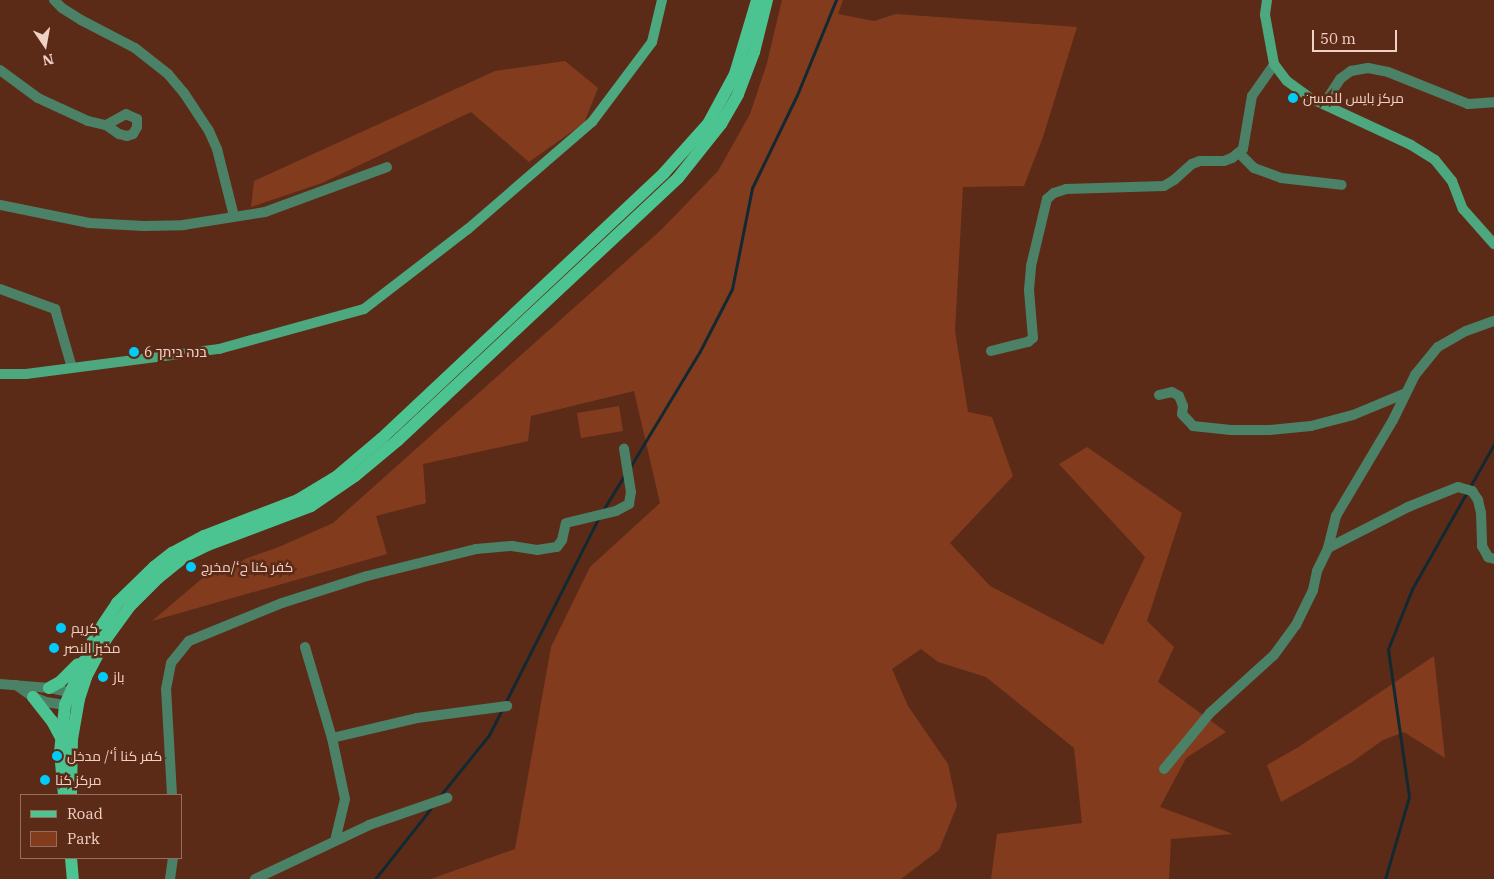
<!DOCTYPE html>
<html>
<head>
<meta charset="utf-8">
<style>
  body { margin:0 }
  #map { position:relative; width:1494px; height:879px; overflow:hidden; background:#5c2b18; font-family:"IBM Plex Serif",Cairo,Heebo,serif }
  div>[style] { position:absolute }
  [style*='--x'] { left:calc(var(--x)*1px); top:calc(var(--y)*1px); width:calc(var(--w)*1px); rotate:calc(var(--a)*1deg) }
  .green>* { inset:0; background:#833b1d }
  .stream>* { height:3px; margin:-1.5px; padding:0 1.5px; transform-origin:1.5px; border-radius:1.5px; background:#132931 }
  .street>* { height:10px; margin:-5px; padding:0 5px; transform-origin:5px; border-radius:5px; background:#4b8167 }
  .secondary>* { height:10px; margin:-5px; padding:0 5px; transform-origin:5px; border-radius:5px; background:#4da77f }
  .primary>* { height:12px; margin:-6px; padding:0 6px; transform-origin:6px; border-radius:6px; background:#4bc491 }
  .dots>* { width:14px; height:14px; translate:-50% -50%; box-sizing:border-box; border:2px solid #5c2b18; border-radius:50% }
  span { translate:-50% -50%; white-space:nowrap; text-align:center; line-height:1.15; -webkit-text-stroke:5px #5c2b18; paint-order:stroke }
  .poi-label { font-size:14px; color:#f0d1c5 }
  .left { translate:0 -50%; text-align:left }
  .legend { position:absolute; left:20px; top:794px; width:162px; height:65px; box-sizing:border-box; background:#5c2b18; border:1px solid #976d5d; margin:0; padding:6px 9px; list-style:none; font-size:15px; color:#f0d1c5 }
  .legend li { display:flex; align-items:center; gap:10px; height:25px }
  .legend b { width:25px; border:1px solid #976d5d }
  .north { position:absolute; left:20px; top:20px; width:50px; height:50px; -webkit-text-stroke:4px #5c2b18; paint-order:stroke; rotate:168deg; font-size:14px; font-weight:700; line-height:20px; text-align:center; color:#f0d1c5 }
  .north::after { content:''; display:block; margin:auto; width:18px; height:22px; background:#f0d1c5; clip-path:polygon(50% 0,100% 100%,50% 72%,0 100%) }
  .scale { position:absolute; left:1312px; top:30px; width:85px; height:22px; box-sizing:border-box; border:2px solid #f0d1c5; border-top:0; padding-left:6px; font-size:15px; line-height:18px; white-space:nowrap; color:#f0d1c5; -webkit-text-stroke:4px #5c2b18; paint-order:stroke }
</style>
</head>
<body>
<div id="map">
  <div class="green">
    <div style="clip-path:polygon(782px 0,843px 0,838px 14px,874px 21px,896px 14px,1077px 27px,1043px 137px,1024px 186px,963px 187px,955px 331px,968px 412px,992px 417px,1013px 476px,950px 543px,990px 586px,1103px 645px,1145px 557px,1059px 464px,1087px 447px,1182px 513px,1147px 621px,1174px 647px,1158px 682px,1226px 732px,1186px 758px,1160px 807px,1233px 834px,1171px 839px,1169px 879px,991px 879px,997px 834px,1082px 823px,1074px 748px,986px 677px,938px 662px,921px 649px,892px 669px,908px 706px,948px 764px,957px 806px,939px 850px,901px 879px,431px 879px,515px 849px,551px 647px,590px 567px,660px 503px,634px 391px,531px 416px,528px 441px,423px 464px,426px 503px,376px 516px,387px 554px,152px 621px,211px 571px,279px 547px,333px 523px,661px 230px,718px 171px,750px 114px,767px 63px)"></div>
    <div style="clip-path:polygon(565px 61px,598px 88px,584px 123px,529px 162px,471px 112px,322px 183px,251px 207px,254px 181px,495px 71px)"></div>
    <div style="clip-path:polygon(619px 406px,623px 431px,581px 438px,577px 413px)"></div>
    <div style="clip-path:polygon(1434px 656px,1445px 758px,1404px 732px,1383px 740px,1352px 762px,1281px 802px,1267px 765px,1297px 748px)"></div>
  </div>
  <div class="stream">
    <div style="--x:630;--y:467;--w:135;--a:-58.9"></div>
    <div style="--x:700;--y:351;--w:70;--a:-62.7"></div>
    <div style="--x:732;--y:289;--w:103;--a:-78.8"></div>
    <div style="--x:752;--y:188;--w:103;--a:-64.2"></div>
    <div style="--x:797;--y:95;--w:103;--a:-67.7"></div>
    <div style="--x:602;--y:512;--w:44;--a:-58.8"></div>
    <div style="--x:505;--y:703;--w:206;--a:-63.2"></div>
    <div style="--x:439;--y:797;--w:80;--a:-51.1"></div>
    <div style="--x:489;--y:735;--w:29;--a:-63"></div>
    <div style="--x:375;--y:879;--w:90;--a:-51.7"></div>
    <div style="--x:1385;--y:879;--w:85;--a:-73.7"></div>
    <div style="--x:1409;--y:797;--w:149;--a:-98.1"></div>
    <div style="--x:1388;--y:649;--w:65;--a:-68.2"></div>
    <div style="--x:1412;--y:589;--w:167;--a:-60.5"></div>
  </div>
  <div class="street">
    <div style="--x:54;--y:0;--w:11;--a:45"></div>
    <div style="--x:62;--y:8;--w:22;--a:32"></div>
    <div style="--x:81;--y:20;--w:61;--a:27.4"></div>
    <div style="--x:135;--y:48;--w:42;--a:38.2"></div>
    <div style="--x:168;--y:74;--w:25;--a:50"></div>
    <div style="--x:184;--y:93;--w:45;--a:56.7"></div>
    <div style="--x:209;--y:131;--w:20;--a:66"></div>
    <div style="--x:217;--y:149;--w:69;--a:75.8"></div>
    <div style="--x:0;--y:70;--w:47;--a:36.4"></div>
    <div style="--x:38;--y:98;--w:55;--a:24.7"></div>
    <div style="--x:88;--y:121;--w:18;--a:13"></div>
    <div style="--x:106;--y:125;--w:16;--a:35"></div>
    <div style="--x:119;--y:134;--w:8;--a:14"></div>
    <div style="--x:127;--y:136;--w:6;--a:-18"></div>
    <div style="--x:133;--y:134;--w:8;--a:-60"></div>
    <div style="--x:137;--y:127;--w:8;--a:-90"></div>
    <div style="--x:137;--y:119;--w:12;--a:-156"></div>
    <div style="--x:126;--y:114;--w:23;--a:151"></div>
    <div style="--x:1324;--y:104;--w:30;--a:-57"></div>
    <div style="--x:1340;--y:79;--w:14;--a:-36"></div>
    <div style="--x:1351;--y:71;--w:17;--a:-10"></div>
    <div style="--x:1368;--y:68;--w:20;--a:11"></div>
    <div style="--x:1388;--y:72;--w:86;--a:21.8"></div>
    <div style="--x:1468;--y:104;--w:26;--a:-4"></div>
    <div style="--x:1239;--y:153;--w:21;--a:45"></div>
    <div style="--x:1254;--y:168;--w:29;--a:20"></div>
    <div style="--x:1281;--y:178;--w:61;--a:6.5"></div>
    <div style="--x:0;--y:205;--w:91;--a:11.4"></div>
    <div style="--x:89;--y:223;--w:55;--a:3.1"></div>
    <div style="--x:144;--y:226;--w:39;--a:-1"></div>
    <div style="--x:183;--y:225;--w:83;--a:-9"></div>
    <div style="--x:265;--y:212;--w:130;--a:-20.2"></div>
    <div style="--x:0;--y:289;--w:59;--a:20"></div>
    <div style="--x:55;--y:309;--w:61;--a:73.9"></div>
    <div style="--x:991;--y:351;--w:38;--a:-14"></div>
    <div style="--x:1028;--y:342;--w:6;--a:-39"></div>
    <div style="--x:1033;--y:338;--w:48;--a:-94.8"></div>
    <div style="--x:1029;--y:290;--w:24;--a:-85"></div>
    <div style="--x:1031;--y:266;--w:69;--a:-76.6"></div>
    <div style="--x:1047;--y:199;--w:9;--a:-41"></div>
    <div style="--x:1054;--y:193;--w:13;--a:-18"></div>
    <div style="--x:1066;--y:189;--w:98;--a:-1.8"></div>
    <div style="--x:1164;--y:186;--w:12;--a:-31"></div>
    <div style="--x:1174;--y:180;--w:24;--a:-42"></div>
    <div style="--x:1192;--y:164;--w:9;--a:-21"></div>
    <div style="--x:1200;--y:161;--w:24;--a:0"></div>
    <div style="--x:1224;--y:161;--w:9;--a:-21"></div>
    <div style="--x:1232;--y:158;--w:14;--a:-39"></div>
    <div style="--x:1243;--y:149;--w:54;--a:-80.4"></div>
    <div style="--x:1252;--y:96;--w:39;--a:-55"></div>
    <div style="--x:1159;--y:395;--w:13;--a:-13"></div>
    <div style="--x:1172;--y:392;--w:8;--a:30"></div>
    <div style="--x:1179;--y:396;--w:11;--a:68"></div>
    <div style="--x:1183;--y:406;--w:8;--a:97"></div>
    <div style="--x:1182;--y:414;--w:16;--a:47"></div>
    <div style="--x:1193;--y:426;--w:38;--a:6"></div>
    <div style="--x:1231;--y:430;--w:38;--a:0"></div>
    <div style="--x:1269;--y:430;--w:42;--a:-5.4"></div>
    <div style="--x:1311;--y:426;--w:43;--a:-14.7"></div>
    <div style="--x:1353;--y:415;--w:57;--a:-22.5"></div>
    <div style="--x:1328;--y:548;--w:90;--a:-27.1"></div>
    <div style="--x:1408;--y:507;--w:54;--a:-21.8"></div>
    <div style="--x:1458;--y:487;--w:15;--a:16"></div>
    <div style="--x:1472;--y:491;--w:11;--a:56"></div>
    <div style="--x:1478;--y:500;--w:13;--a:77"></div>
    <div style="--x:1481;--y:513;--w:33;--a:88"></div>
    <div style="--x:1482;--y:546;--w:13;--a:61"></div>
    <div style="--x:1488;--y:557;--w:6;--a:18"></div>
    <div style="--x:305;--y:647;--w:95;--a:73.5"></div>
    <div style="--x:332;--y:738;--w:62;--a:78"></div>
    <div style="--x:345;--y:799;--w:43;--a:103.4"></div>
    <div style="--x:0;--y:684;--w:49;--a:4.7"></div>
    <div style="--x:49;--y:688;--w:21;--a:11"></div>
    <div style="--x:70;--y:692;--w:6;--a:45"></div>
    <div style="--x:16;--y:685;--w:21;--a:35"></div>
    <div style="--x:33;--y:697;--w:14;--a:21"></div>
    <div style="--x:46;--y:702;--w:19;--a:9"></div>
    <div style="--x:65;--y:705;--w:6;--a:-18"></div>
    <div style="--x:332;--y:738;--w:87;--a:-13.2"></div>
    <div style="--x:417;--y:718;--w:91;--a:-7.6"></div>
    <div style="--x:1164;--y:769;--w:72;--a:-50.6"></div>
    <div style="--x:1210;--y:713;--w:86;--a:-42.2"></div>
    <div style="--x:1274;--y:655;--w:37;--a:-54"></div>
    <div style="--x:1296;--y:625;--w:39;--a:-64"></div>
    <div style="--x:1313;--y:590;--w:19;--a:-78"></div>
    <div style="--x:1317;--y:571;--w:25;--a:-64"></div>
    <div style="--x:1328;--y:548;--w:33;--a:-76"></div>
    <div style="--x:1336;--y:516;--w:112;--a:-59.3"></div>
    <div style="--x:1393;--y:420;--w:50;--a:-63.9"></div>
    <div style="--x:1415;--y:375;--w:36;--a:-51"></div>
    <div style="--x:1438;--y:347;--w:32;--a:-30"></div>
    <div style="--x:1466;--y:331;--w:30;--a:-20"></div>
    <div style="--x:172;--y:795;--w:106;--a:-93.2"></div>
    <div style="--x:166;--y:689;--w:26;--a:-79"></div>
    <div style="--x:171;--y:663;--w:28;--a:-51"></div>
    <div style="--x:189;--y:641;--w:100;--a:-22.2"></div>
    <div style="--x:282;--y:603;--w:89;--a:-17.6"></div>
    <div style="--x:367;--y:576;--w:112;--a:-13.9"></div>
    <div style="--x:476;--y:549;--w:36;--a:-5"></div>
    <div style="--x:512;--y:546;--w:25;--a:9"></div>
    <div style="--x:537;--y:550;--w:20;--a:-9"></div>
    <div style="--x:557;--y:547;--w:9;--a:-54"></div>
    <div style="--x:562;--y:540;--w:17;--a:-77"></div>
    <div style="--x:566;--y:523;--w:51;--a:-13.5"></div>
    <div style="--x:616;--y:511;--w:15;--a:-28"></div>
    <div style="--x:629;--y:504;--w:12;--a:-81"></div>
    <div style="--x:631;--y:492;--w:44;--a:-99.2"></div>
    <div style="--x:170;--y:879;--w:21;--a:-82"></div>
    <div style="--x:255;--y:879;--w:126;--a:-25.3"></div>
    <div style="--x:369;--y:825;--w:83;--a:-19.1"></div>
  </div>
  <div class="secondary">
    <div style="--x:1267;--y:0;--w:15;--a:98"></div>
    <div style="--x:1265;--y:15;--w:50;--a:79.6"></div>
    <div style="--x:1274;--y:64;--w:21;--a:53"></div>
    <div style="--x:1287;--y:81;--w:31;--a:36"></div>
    <div style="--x:1312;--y:99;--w:109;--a:24.9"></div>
    <div style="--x:1411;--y:145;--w:28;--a:32"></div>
    <div style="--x:1435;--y:160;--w:27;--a:51"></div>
    <div style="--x:1452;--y:181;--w:30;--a:69"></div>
    <div style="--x:1463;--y:209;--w:47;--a:48.5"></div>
    <div style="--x:0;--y:374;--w:26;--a:0"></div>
    <div style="--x:26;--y:374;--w:195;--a:-7.4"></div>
    <div style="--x:219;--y:349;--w:150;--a:-15.4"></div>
    <div style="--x:364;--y:309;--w:131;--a:-37.6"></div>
    <div style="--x:468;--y:229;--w:164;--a:-40.8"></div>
    <div style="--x:592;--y:122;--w:100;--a:-53.1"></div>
    <div style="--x:652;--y:42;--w:43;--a:-76.6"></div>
  </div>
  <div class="primary">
    <div style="--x:49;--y:688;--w:13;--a:-29"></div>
    <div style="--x:60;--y:682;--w:25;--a:-45"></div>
    <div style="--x:33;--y:697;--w:31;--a:52"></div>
    <div style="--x:52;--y:721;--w:17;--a:62"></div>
    <div style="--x:64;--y:795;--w:43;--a:-95.3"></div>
    <div style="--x:60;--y:752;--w:47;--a:-83.9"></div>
    <div style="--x:65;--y:705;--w:75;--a:-66.5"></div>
    <div style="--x:95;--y:636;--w:40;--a:-56"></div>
    <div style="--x:117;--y:603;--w:52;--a:-44.2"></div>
    <div style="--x:154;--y:567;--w:23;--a:-38"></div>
    <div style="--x:172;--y:553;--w:36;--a:-28"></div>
    <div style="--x:204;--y:536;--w:101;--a:-21"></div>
    <div style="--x:298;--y:500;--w:44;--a:-31.2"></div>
    <div style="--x:336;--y:477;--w:59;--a:-40.2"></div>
    <div style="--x:381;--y:439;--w:388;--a:-43.2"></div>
    <div style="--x:664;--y:173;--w:66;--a:-48.1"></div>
    <div style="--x:708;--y:124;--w:57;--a:-61.6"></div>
    <div style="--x:735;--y:74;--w:77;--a:-73.4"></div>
    <div style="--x:71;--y:795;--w:56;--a:-89"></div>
    <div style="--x:72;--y:739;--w:41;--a:-80.1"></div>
    <div style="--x:79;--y:699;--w:23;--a:-72"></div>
    <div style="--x:86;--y:677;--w:43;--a:-62.2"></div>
    <div style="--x:106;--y:639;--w:41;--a:-54"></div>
    <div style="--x:130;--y:606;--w:40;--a:-45"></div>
    <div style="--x:158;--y:578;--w:35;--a:-39"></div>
    <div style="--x:185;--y:556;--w:25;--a:-26"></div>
    <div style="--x:208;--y:545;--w:110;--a:-20.7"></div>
    <div style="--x:311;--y:506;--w:53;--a:-34.3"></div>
    <div style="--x:355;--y:476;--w:56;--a:-39.9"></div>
    <div style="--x:398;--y:440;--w:383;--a:-43.1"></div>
    <div style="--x:678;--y:178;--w:69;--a:-51.5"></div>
    <div style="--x:721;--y:124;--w:34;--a:-60"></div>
    <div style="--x:738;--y:94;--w:45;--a:-69.1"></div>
    <div style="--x:754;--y:52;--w:54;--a:-76"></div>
    <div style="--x:71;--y:858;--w:21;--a:85"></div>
  </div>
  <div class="dots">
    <div style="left:1293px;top:98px;background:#01cbf9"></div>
    <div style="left:134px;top:352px;background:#01cbf9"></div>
    <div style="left:191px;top:567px;background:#01cbf9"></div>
    <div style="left:61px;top:628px;background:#01cbf9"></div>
    <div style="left:54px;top:648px;background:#01cbf9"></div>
    <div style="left:103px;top:677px;background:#01cbf9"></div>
    <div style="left:57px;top:756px;background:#01cbf9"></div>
    <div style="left:45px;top:780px;background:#01cbf9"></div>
  </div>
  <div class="poi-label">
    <span class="left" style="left:1303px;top:98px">مركز بايس للمسن</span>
    <span class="left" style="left:144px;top:352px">בנה ביתך 6</span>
    <span class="left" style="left:201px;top:567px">كفر كنا ح‘/مخرج</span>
    <span class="left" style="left:71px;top:628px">كريم</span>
    <span class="left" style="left:64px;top:648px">مخبز النصر</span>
    <span class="left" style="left:113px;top:677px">باز</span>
    <span class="left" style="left:67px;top:756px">كفر كنا أ‘/ مدخل</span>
    <span class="left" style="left:55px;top:780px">مركز كنا</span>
  </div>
  <ul class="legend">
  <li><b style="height:6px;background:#4bc491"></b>Road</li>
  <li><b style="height:14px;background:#833b1d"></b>Park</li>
  </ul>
  <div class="north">N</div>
  <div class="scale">50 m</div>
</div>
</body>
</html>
